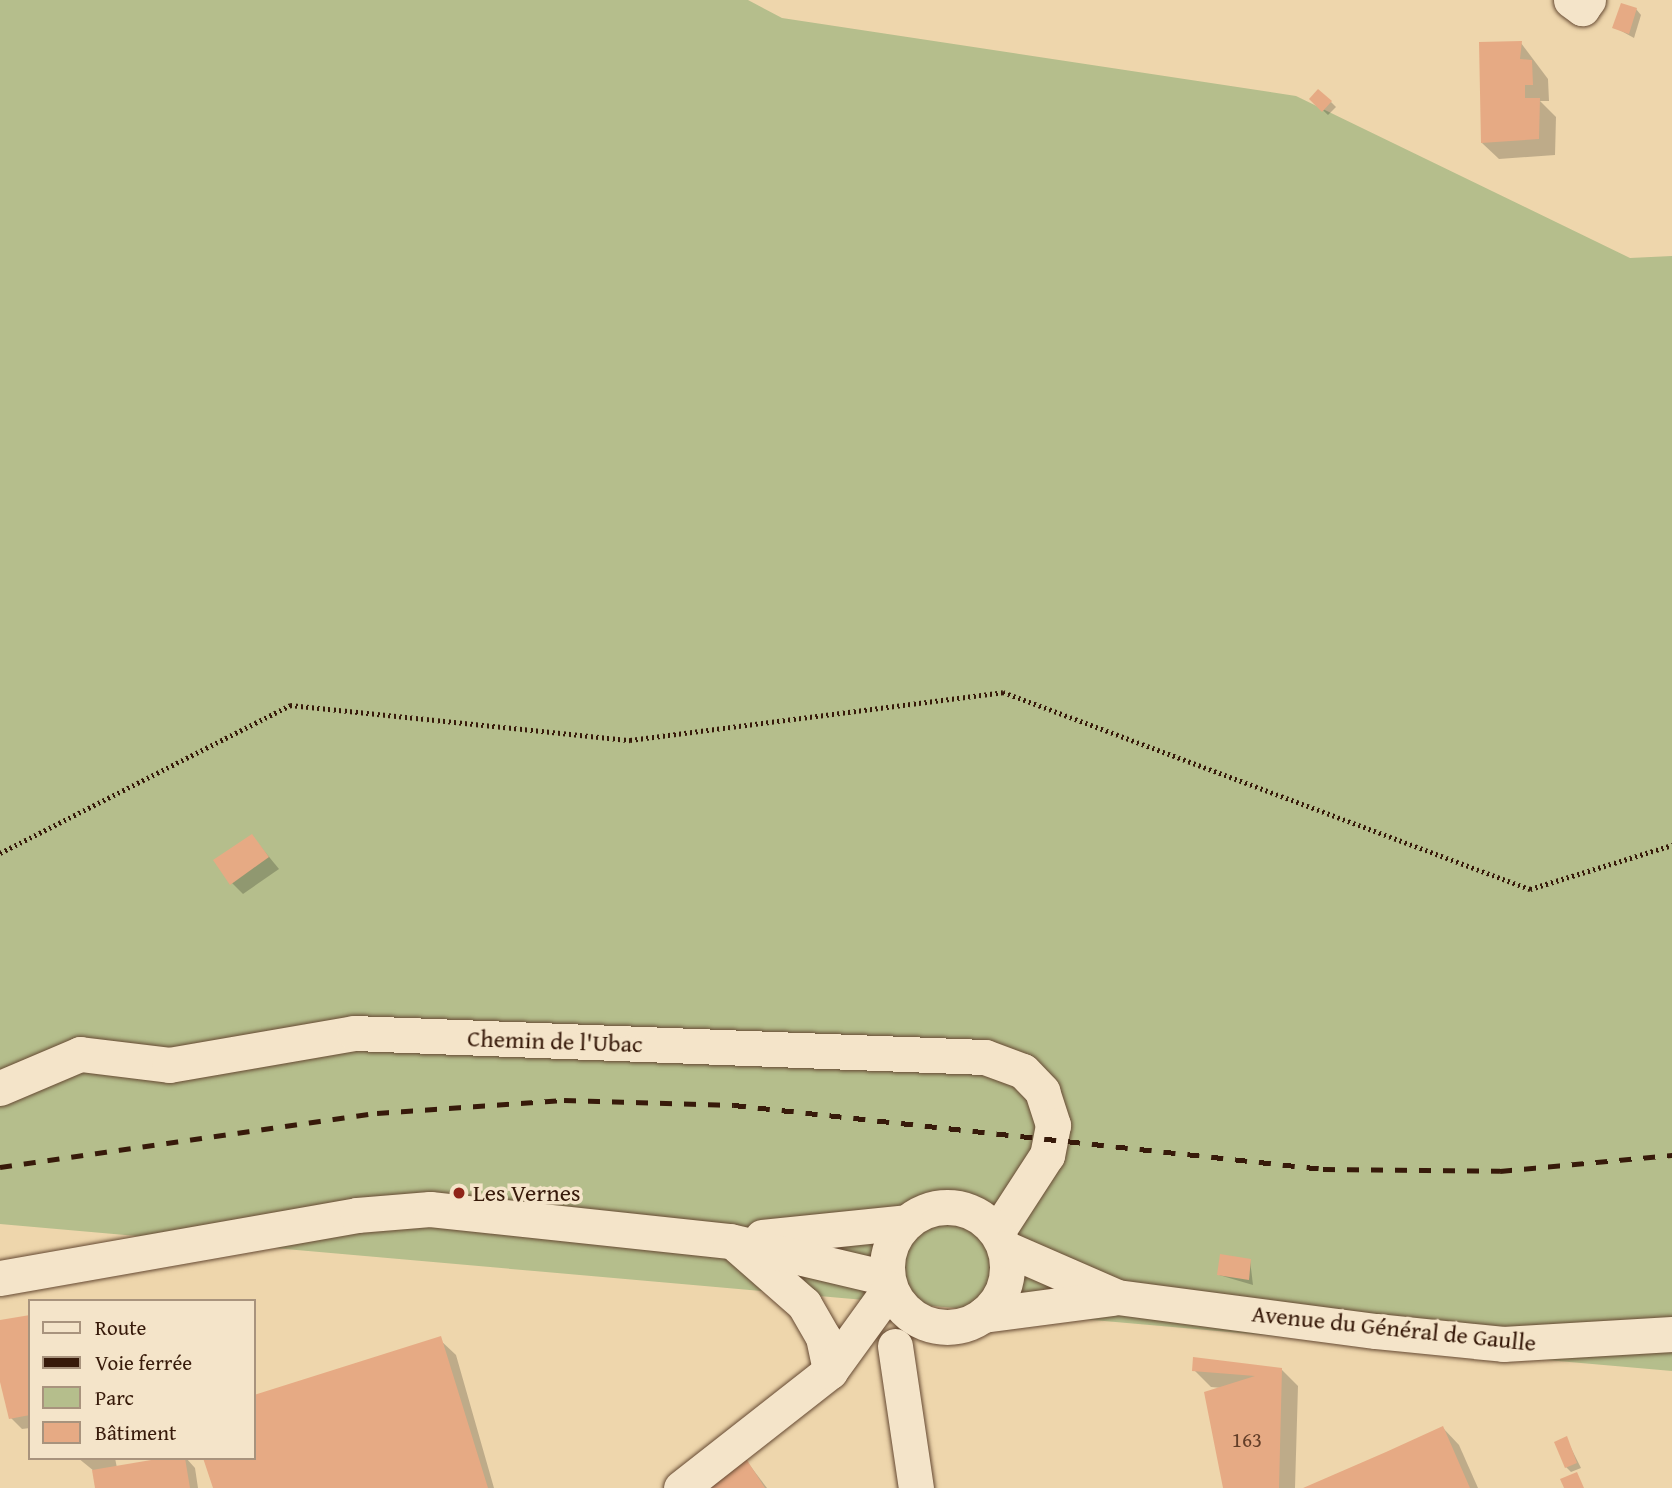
<!DOCTYPE html>
<html>
<head>
<meta charset="utf-8">
<style>
  body { margin:0 }
  #map { position:relative; width:1672px; height:1488px; overflow:hidden; background:#eed6ac; font-family:"Gentium Book Plus",serif }
  div>[style] { position:absolute }
  [style*='--x'] { left:calc(var(--x)*1px); top:calc(var(--y)*1px); width:calc(var(--w)*1px); rotate:calc(var(--a)*1deg) }
  .green>* { inset:0; background:#b5be8c }
  .shadow>* { inset:0; background:#0003 }
  .building>* { inset:0; background:#e6aa84 }
  .path>* { height:4.5px; margin-top:-2.25px; transform-origin:0; background:repeating-linear-gradient(90deg,#371a0a 0 2px,transparent 0 5.5px) }
  .roads { filter:drop-shadow(0 0 2px #654932) drop-shadow(0 0 2px #654932) }
  .minor>* { height:35px; margin:-17.5px; padding:0 17.5px; transform-origin:17.5px; border-radius:17.5px; background:#f4e4c9 }
  .minor>.ring { margin:-17.5px; padding:0; box-sizing:content-box; background:none; border:35px solid #f4e4c9; border-radius:50% }
  .rail>* { height:5px; margin-top:-2.5px; transform-origin:0; background:repeating-linear-gradient(90deg,#371a0a 0 12px,transparent 0 24px) }
  .dots>* { width:19px; height:19px; translate:-50% -50%; box-sizing:border-box; border:4px solid #f4e4c9; border-radius:50% }
  span { translate:-50% -50%; white-space:nowrap; text-align:center; line-height:1.15; -webkit-text-stroke:7px #f4e4c9; paint-order:stroke }
  .number-label { font-size:21px; color:#633e28 }
  .number-label span { -webkit-text-stroke-width:0 }
  .street-label { font-size:24px; color:#371a0a }
  .poi-label { font-size:24px; color:#371a0a }
  .left { translate:0 -50%; text-align:left }
  .legend { position:absolute; left:28px; top:1299px; width:228px; height:161px; box-sizing:border-box; background:#f4e4c9; border:2px solid #a8937d; margin:0; padding:9px 12px; list-style:none; font-size:21px; color:#371a0a }
  .legend li { display:flex; align-items:center; gap:14px; height:35px }
  .legend b { width:35px; border:2px solid #a8937d }
</style>
</head>
<body>
<div id="map">
  <div class="green">
    <div style="clip-path:polygon(0 0,748px 0,782px 18px,1296px 96px,1630px 258px,1672px 256px,1672px 1371px,0 1224px)"></div>
  </div>
  <div class="shadow">
    <div style="clip-path:polygon(1636px 9px,1641px 15px,1634px 38px,1614px 27px)"></div>
    <div style="clip-path:polygon(1521px 43px,1548px 79px,1549px 101px,1540px 101px,1556px 117px,1555px 155px,1499px 159px,1482px 143px)"></div>
    <div style="clip-path:polygon(1311px 99px,1331px 102px,1336px 107px,1328px 115px)"></div>
    <div style="clip-path:polygon(252px 836px,279px 869px,243px 894px,232px 883px)"></div>
    <div style="clip-path:polygon(1250px 1260px,1253px 1285px,1219px 1275px)"></div>
    <div style="clip-path:polygon(30px 1317px,30px 1428px,22px 1429px,11px 1418px,0 1379px,0 1322px)"></div>
    <div style="clip-path:polygon(439px 1339px,456px 1355px,494px 1488px,215px 1488px,254px 1458px,254px 1396px)"></div>
    <div style="clip-path:polygon(1281px 1369px,1298px 1386px,1295px 1488px,1224px 1488px,1222px 1388px,1211px 1387px,1194px 1370px)"></div>
    <div style="clip-path:polygon(1443px 1428px,1459px 1445px,1478px 1488px,1307px 1488px)"></div>
    <div style="clip-path:polygon(1566px 1438px,1581px 1468px,1571px 1472px,1566px 1467px)"></div>
    <div style="clip-path:polygon(78px 1458px,115px 1458px,117px 1468px,186px 1458px,195px 1468px,198px 1488px,97px 1488px,94px 1471px)"></div>
    <div style="clip-path:polygon(745px 1459px,767px 1488px,714px 1488px)"></div>
  </div>
  <div class="building">
    <div style="clip-path:polygon(1621px 3px,1637px 8px,1629px 34px,1612px 28px)"></div>
    <div style="clip-path:polygon(1522px 41px,1520px 59px,1532px 60px,1533px 85px,1525px 85px,1525px 98px,1540px 98px,1539px 139px,1481px 143px,1479px 42px)"></div>
    <div style="clip-path:polygon(1318px 89px,1332px 101px,1322px 112px,1309px 99px)"></div>
    <div style="clip-path:polygon(252px 834px,269px 857px,230px 885px,213px 860px)"></div>
    <div style="clip-path:polygon(1220px 1254px,1251px 1259px,1249px 1280px,1217px 1275px)"></div>
    <div style="clip-path:polygon(30px 1315px,30px 1415px,9px 1419px,0 1382px,0 1320px)"></div>
    <div style="clip-path:polygon(441px 1336px,488px 1488px,213px 1488px,203px 1458px,254px 1458px,254px 1395px)"></div>
    <div style="clip-path:polygon(1193px 1357px,1282px 1368px,1279px 1488px,1223px 1488px,1204px 1392px,1255px 1376px,1192px 1371px)"></div>
    <div style="clip-path:polygon(1443px 1426px,1470px 1488px,1303px 1488px,1386px 1452px)"></div>
    <div style="clip-path:polygon(1567px 1436px,1577px 1463px,1565px 1468px,1554px 1442px)"></div>
    <div style="clip-path:polygon(745px 1457px,765px 1488px,711px 1488px,734px 1467px)"></div>
    <div style="clip-path:polygon(163px 1458px,185px 1458px,190px 1488px,95px 1488px,92px 1470px)"></div>
    <div style="clip-path:polygon(1577px 1472px,1584px 1488px,1564px 1488px,1560px 1479px)"></div>
  </div>
  <div class="path">
    <div style="--x:0;--y:853;--w:326;--a:-27"></div>
    <div style="--x:290;--y:705;--w:342;--a:5.9"></div>
    <div style="--x:630;--y:740;--w:376;--a:-7.3"></div>
    <div style="--x:1003;--y:692;--w:563;--a:20.5"></div>
    <div style="--x:1530;--y:889;--w:149;--a:-17.2"></div>
  </div>
  <div class="roads">
    <div class="minor">
      <div style="--x:1571;--y:0;--w:14;--a:36"></div>
      <div style="--x:1582;--y:8;--w:10;--a:-53"></div>
      <div style="--x:0;--y:1088;--w:87;--a:-23"></div>
      <div style="--x:80;--y:1054;--w:90;--a:7"></div>
      <div style="--x:169;--y:1065;--w:188;--a:-9.8"></div>
      <div style="--x:354;--y:1033;--w:631;--a:2.18"></div>
      <div style="--x:985;--y:1057;--w:40;--a:20.2"></div>
      <div style="--x:1023;--y:1071;--w:28;--a:46"></div>
      <div style="--x:1042;--y:1091;--w:36;--a:72"></div>
      <div style="--x:1053;--y:1125;--w:31;--a:101"></div>
      <div style="--x:1047;--y:1155;--w:92;--a:123"></div>
      <div class="ring" style="left:887px;top:1207px;width:85px;height:85px"></div>
      <div style="--x:762;--y:1237;--w:145;--a:-5.9"></div>
      <div style="--x:738;--y:1246;--w:88;--a:41.3"></div>
      <div style="--x:804;--y:1304;--w:38;--a:60"></div>
      <div style="--x:823;--y:1337;--w:35;--a:78"></div>
      <div style="--x:1005;--y:1248;--w:122;--a:23.6"></div>
      <div style="--x:1117;--y:1297;--w:261;--a:7.5"></div>
      <div style="--x:1376;--y:1331;--w:128;--a:5.8"></div>
      <div style="--x:1503;--y:1344;--w:169;--a:-3.4"></div>
      <div style="--x:0;--y:1278;--w:363;--a:-10"></div>
      <div style="--x:357;--y:1215;--w:73;--a:-4.7"></div>
      <div style="--x:430;--y:1209;--w:302;--a:6.1"></div>
      <div style="--x:730;--y:1241;--w:161;--a:13.3"></div>
      <div style="--x:983;--y:1315;--w:131;--a:-7.5"></div>
      <div style="--x:895;--y:1346;--w:144;--a:81.6"></div>
      <div style="--x:681;--y:1488;--w:189;--a:-38.1"></div>
      <div style="--x:830;--y:1371;--w:102;--a:-54.1"></div>
    </div>
  </div>
  <div class="rail">
    <div style="--x:0;--y:1167;--w:381;--a:-8.2"></div>
    <div style="--x:377;--y:1113;--w:187;--a:-4"></div>
    <div style="--x:564;--y:1100;--w:170;--a:1.7"></div>
    <div style="--x:734;--y:1105;--w:592;--a:6.2"></div>
    <div style="--x:1323;--y:1169;--w:177;--a:0.6"></div>
    <div style="--x:1500;--y:1171;--w:173;--a:-5.3"></div>
  </div>
  <div class="dots">
    <div style="left:459px;top:1193px;background:#8f2418"></div>
  </div>
  <div class="number-label">
    <span style="left:1247px;top:1440px">163</span>
  </div>
  <div class="street-label">
    <span style="left:555px;top:1041px;rotate:2deg">Chemin de l'Ubac</span>
    <span style="left:1394px;top:1328px;rotate:6deg">Avenue du Général de Gaulle</span>
  </div>
  <div class="poi-label">
    <span class="left" style="left:473px;top:1193px">Les Vernes</span>
  </div>
  <ul class="legend">
  <li><b style="height:9px;background:#f4e4c9"></b>Route</li>
  <li><b style="height:9px;background:#371a0a"></b>Voie ferrée</li>
  <li><b style="height:19px;background:#b5be8c"></b>Parc</li>
  <li><b style="height:19px;background:#e6aa84"></b>Bâtiment</li>
  </ul>
</div>
</body>
</html>
